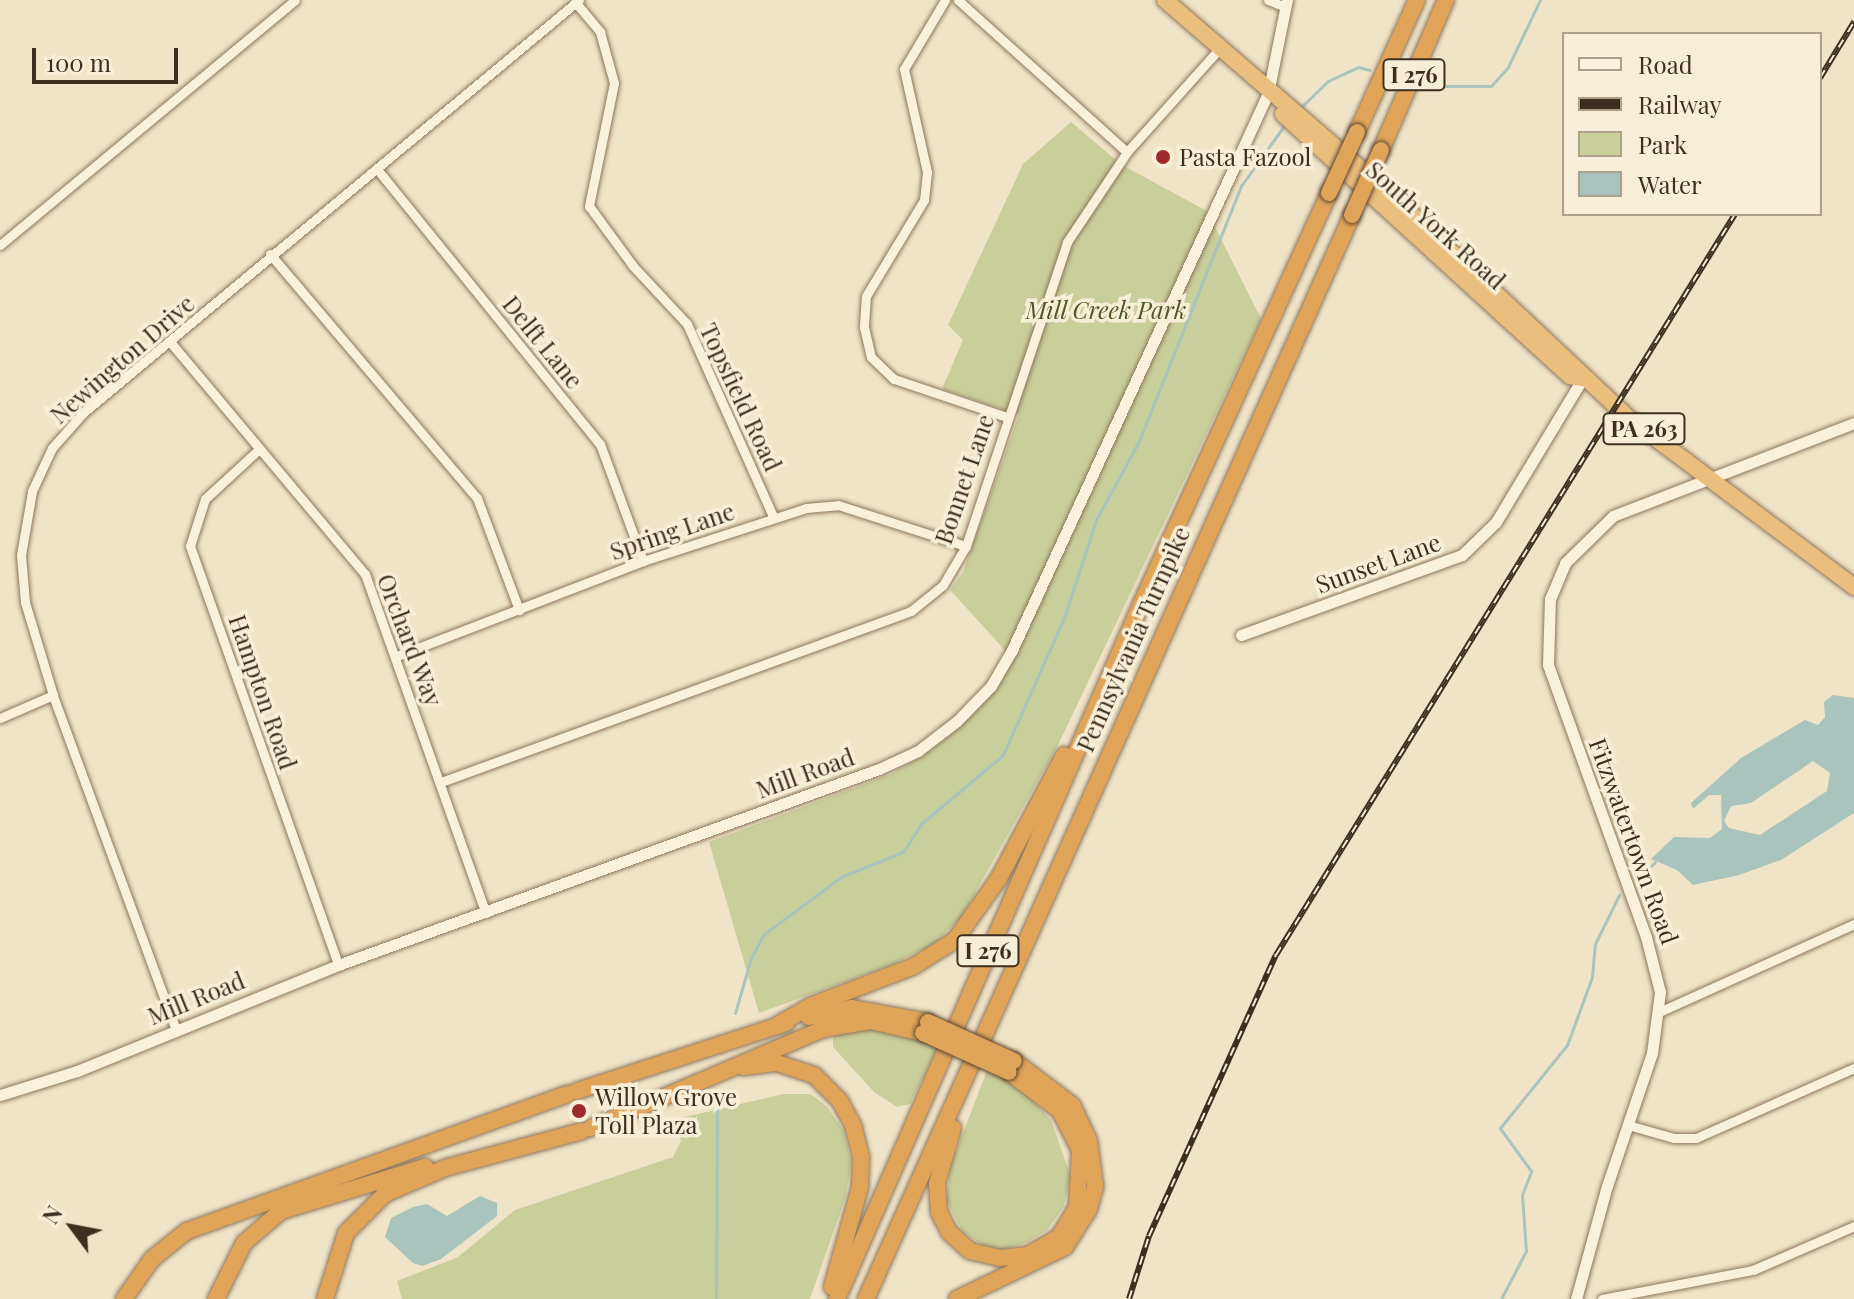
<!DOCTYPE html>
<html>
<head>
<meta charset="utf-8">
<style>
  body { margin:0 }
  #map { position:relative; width:1854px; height:1299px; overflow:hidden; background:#f0e4c8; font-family:"Playfair Display",serif }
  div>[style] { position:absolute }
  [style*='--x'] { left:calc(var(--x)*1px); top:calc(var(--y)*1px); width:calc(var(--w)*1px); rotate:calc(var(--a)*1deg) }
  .green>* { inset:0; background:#c9cf9b }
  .water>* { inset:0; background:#a9c4bc }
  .stream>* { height:3px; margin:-1.5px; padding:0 1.5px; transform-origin:1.5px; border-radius:1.5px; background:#a9c4bc }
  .roads { filter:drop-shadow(0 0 2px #8d765c) drop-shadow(0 0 2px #8d765c) }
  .minor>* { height:9px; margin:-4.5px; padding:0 4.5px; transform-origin:4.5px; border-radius:4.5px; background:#faf1dc }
  .tertiary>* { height:11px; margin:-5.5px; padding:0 5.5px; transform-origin:5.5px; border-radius:5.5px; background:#faf1dc }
  .trunk>* { height:16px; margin:-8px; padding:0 8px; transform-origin:8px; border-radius:8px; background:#eabe7c }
  .motorway>* { height:16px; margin:-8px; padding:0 8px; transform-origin:8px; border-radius:8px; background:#e0a458 }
  .rail>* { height:6px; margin-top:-3px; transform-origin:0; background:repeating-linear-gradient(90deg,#f7eed8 0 9px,#3d2e20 0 18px); box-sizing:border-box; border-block:2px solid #3d2e20 }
  .bridges { filter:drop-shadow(0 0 2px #5b4430) drop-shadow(0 0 2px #5b4430) }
  .motorway-bridge>* { height:16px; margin:-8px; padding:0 8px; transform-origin:8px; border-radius:8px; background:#e0a458 }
  .dots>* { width:22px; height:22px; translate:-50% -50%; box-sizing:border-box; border:4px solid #f7eed8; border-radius:50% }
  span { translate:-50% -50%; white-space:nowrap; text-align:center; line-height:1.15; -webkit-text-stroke:7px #f7eed8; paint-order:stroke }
  .shield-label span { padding:2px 6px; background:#f7eed8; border:2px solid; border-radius:6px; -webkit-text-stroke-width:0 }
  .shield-label { font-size:22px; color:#3d2e20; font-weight:700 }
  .poi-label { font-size:24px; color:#3d2e20 }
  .left { translate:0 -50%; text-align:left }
  .street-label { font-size:24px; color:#3d2e20 }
  .park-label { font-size:24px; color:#4d5a26; font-style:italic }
  .legend { position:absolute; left:1562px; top:32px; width:260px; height:184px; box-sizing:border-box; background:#f7eed8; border:2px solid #ada18e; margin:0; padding:10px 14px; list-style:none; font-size:24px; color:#3d2e20 }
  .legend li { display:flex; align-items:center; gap:16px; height:40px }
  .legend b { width:40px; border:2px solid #ada18e }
  .north { position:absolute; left:32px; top:1187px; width:80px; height:80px; -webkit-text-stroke:6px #f7eed8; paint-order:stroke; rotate:302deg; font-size:22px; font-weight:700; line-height:32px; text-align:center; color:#3d2e20 }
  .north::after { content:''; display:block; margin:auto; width:28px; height:36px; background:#3d2e20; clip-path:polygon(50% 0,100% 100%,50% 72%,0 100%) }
  .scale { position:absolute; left:32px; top:48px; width:146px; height:36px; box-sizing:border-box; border:4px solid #3d2e20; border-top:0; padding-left:10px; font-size:24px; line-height:28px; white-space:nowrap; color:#3d2e20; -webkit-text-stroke:6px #f7eed8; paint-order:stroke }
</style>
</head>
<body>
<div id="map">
  <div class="green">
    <div style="clip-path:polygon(1071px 122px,1122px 165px,1207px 211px,1261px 319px,1058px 745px,962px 916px,935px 943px,893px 964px,759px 1013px,709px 842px,891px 774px,922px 756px,988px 698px,1013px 659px,950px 590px,963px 572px,1019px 415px,942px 389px,963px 340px,948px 325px,1023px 164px)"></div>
    <div style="clip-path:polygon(862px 1027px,940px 1043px,910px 1104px,897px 1107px,874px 1092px,833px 1047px,833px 1032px)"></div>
    <div style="clip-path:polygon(988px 1068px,1024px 1091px,1051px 1120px,1071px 1177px,1063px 1208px,1047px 1230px,1028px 1242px,1002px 1250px,982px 1245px,962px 1231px,946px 1200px,951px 1164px)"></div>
    <div style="clip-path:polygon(783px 1094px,811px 1094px,827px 1107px,844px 1131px,851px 1162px,846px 1196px,810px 1299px,402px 1299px,397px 1281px,458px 1257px,515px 1210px,673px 1157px,681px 1141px,672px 1120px)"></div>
  </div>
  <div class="water">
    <div style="clip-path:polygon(evenodd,1833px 695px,1854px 698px,1854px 813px,1781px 860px,1739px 875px,1693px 885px,1677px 870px,1651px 859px,1674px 837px,1710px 838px,1722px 829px,1721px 795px,1709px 795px,1693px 809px,1691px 803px,1741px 758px,1805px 720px,1818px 725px,1825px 717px,1824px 702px,1833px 695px,1813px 761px,1830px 773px,1827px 791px,1760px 835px,1729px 828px,1724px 821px,1731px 806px,1751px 803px,1813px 761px)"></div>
    <div style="clip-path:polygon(480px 1196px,497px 1203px,497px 1216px,441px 1259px,422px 1266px,413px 1263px,385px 1237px,391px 1218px,413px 1207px,427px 1204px,447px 1216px)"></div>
  </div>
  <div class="stream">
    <div style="--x:1427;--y:86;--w:64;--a:0"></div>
    <div style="--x:1491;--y:86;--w:25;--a:-48"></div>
    <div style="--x:1508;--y:67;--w:74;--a:-64.5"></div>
    <div style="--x:1299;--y:109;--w:40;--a:-44"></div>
    <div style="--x:1328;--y:81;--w:33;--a:-25"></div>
    <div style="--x:1358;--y:67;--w:12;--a:14"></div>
    <div style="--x:1638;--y:879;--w:24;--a:-45"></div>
    <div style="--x:735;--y:1013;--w:57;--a:-73.8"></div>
    <div style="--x:751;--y:958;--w:27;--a:-62"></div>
    <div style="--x:764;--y:934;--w:96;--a:-36.5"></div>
    <div style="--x:841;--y:877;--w:67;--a:-22"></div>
    <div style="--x:903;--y:852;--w:33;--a:-57"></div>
    <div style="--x:921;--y:824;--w:107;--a:-40.1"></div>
    <div style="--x:1003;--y:755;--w:150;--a:-66"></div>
    <div style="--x:1064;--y:618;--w:103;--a:-71.9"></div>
    <div style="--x:1096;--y:520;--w:90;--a:-61.4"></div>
    <div style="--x:1139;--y:441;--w:275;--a:-68.2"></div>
    <div style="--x:1241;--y:186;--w:77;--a:-54.5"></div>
    <div style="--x:716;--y:1299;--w:197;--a:-89.7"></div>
    <div style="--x:1501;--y:1299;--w:54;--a:-62.5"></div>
    <div style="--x:1526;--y:1251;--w:56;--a:-94.1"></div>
    <div style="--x:1522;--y:1195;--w:26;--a:-69"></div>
    <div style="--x:1531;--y:1171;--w:53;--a:-125.8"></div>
    <div style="--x:1500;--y:1128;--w:107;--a:-51.1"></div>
    <div style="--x:1567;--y:1045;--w:72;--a:-69.8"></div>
    <div style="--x:1592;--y:977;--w:33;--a:-85"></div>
    <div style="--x:1595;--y:944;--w:55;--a:-63.9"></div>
  </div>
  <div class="roads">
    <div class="minor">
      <div style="--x:945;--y:0;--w:80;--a:120.7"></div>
      <div style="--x:904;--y:69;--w:106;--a:77.4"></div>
      <div style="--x:927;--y:172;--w:28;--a:96"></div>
      <div style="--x:924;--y:200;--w:112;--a:121.1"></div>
      <div style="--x:866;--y:296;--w:31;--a:94"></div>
      <div style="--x:864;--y:327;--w:31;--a:77"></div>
      <div style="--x:871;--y:357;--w:32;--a:44"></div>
      <div style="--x:894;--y:379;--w:119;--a:18.6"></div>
      <div style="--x:958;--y:0;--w:227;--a:42"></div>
      <div style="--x:1268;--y:0;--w:18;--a:22"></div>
      <div style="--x:576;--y:3;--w:38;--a:50"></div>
      <div style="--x:600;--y:32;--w:53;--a:74.6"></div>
      <div style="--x:614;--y:83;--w:126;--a:101.5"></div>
      <div style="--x:589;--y:206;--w:74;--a:53.7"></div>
      <div style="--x:633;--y:266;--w:79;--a:47"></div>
      <div style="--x:687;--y:324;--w:210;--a:65.9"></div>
      <div style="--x:377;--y:169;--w:354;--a:51"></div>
      <div style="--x:600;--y:444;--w:125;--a:69.8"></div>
      <div style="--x:0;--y:245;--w:383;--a:-39.7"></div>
      <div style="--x:270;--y:254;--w:320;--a:49.7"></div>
      <div style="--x:477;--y:498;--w:120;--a:69.4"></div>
      <div style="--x:171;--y:343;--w:302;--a:50"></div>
      <div style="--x:365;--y:574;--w:360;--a:70.4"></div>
      <div style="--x:257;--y:451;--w:71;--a:137.3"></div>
      <div style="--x:205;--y:499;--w:49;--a:107.7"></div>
      <div style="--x:190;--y:546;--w:444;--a:70.5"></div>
      <div style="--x:397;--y:656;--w:264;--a:-21.1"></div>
      <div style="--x:643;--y:561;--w:171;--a:-18"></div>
      <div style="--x:806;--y:508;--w:32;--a:-5"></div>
      <div style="--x:838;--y:505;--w:134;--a:17.8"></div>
      <div style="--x:0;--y:718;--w:58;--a:-23.5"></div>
      <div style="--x:441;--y:782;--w:500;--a:-19.99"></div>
      <div style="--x:911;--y:611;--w:41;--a:-39.1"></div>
      <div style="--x:943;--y:585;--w:45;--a:-59.5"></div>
      <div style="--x:966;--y:546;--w:320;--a:-71.6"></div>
      <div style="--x:1067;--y:242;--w:108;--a:-56.3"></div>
      <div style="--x:1127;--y:152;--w:138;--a:-48.2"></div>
      <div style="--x:1659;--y:1012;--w:214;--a:-24.3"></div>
      <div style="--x:176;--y:1030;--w:357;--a:-110.2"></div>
      <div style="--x:53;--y:695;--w:97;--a:-106.8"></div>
      <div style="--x:25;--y:602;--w:47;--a:-94.9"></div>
      <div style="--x:21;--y:555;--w:65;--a:-80.2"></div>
      <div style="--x:32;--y:491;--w:47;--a:-65.1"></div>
      <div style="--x:52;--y:448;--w:48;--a:-48.4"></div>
      <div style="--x:84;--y:412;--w:644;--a:-39.77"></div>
      <div style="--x:1628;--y:1125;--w:48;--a:15.8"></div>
      <div style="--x:1674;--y:1138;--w:22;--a:0"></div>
      <div style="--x:1696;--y:1138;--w:173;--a:-23.9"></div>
      <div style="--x:1602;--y:1299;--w:154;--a:-10.9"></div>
      <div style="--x:1753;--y:1270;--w:110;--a:-23.5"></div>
    </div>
    <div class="tertiary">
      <div style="--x:1241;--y:635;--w:235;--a:-19.9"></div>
      <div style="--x:1462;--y:555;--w:47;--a:-44.1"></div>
      <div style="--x:1496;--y:522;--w:168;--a:-58.9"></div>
      <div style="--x:0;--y:1095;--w:81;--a:-17.3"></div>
      <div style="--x:77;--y:1071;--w:282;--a:-22.1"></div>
      <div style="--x:338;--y:965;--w:575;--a:-19.92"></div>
      <div style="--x:879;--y:769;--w:43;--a:-24.8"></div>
      <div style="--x:918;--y:751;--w:49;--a:-37.6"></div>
      <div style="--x:957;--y:721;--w:49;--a:-45.8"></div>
      <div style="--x:991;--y:686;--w:42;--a:-59.7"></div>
      <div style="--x:1012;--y:650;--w:534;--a:-65.31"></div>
      <div style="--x:1235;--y:165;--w:79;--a:-65.4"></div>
      <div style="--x:1268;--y:93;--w:95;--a:-78.5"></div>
      <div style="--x:1576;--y:1299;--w:117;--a:-74.7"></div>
      <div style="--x:1607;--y:1186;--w:140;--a:-71.3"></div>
      <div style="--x:1652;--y:1053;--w:62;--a:-82.5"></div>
      <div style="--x:1660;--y:992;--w:57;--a:-104.3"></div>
      <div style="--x:1646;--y:937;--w:289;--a:-109.8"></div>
      <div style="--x:1548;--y:665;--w:66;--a:-88.3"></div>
      <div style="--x:1550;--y:599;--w:39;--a:-67"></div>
      <div style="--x:1565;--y:563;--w:67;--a:-44.4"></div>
      <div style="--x:1613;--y:516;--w:258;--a:-21.1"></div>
    </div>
    <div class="trunk">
      <div style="--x:1165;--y:0;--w:298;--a:40.8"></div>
      <div style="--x:1391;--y:195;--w:329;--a:43.2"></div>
      <div style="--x:1631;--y:420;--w:279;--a:36.8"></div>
      <div style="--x:1283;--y:114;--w:389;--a:42.4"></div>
      <div style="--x:1570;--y:376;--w:13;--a:9"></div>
    </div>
    <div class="motorway">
      <div style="--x:1357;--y:132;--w:145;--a:-65.6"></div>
      <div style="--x:1381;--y:150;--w:163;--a:-66.6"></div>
      <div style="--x:809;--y:1017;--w:44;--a:-11.8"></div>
      <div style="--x:852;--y:1008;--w:77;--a:10.4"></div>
      <div style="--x:776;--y:1026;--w:39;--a:-30"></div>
      <div style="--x:810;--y:1006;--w:111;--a:-21"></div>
      <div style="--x:914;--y:966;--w:49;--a:-32.4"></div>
      <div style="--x:955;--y:940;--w:76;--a:-54.6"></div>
      <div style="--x:999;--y:878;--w:139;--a:-62.1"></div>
      <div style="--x:743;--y:1067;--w:34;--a:-7"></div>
      <div style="--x:777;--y:1063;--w:39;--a:18"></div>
      <div style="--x:814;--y:1075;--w:37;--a:45"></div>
      <div style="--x:840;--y:1101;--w:27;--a:62"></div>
      <div style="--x:853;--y:1125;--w:33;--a:76"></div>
      <div style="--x:861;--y:1157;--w:30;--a:92"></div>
      <div style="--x:860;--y:1187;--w:104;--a:105.6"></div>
      <div style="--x:577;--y:1091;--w:220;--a:-18"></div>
      <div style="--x:591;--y:1128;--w:252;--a:-23.1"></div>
      <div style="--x:823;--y:1029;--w:49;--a:-9.5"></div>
      <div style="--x:871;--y:1021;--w:53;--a:13"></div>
      <div style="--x:953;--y:1128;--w:57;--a:106.2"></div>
      <div style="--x:937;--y:1183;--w:29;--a:86"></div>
      <div style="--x:939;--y:1212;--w:22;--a:63"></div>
      <div style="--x:949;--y:1232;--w:28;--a:42"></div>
      <div style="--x:970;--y:1251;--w:31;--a:13"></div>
      <div style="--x:1000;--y:1258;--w:28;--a:-6"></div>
      <div style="--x:1028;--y:1255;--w:36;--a:-30"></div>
      <div style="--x:1059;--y:1237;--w:35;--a:-59"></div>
      <div style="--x:1077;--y:1207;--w:57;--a:-87"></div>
      <div style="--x:1080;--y:1150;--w:44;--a:-117.1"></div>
      <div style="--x:1060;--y:1111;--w:64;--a:-142.6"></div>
      <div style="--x:124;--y:1299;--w:49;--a:-55"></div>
      <div style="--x:152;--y:1259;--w:45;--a:-38.7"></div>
      <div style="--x:187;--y:1231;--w:405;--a:-19.8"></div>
      <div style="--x:216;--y:1299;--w:63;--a:-63.4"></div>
      <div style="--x:244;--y:1243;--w:49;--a:-40.9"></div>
      <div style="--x:281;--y:1211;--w:151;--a:-17"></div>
      <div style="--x:325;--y:1299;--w:69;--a:-72.3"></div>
      <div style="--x:346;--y:1233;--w:55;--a:-45"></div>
      <div style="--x:385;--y:1194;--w:65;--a:-23.4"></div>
      <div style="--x:445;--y:1168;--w:142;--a:-15.1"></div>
      <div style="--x:837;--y:1299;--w:759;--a:-66.37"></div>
      <div style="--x:1141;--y:604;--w:452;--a:-65.4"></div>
      <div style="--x:866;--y:1299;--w:1188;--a:-65.85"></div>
      <div style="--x:957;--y:1299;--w:120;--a:-25.7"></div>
      <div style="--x:1065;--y:1247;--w:45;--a:-57.7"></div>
      <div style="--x:1089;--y:1209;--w:24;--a:-75"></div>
      <div style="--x:1095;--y:1186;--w:45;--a:-97.6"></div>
      <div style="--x:1089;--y:1141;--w:40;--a:-115"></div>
      <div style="--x:1072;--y:1105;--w:73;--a:-142.8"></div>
    </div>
  </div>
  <div class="rail">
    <div style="--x:1820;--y:78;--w:66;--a:-58.7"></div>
    <div style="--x:1129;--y:1299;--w:66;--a:-72.4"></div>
    <div style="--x:1149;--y:1236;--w:308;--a:-65.7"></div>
    <div style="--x:1276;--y:955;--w:872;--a:-58.22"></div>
  </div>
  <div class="bridges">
    <div class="motorway-bridge">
      <div style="--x:1329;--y:193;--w:67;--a:-65.3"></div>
      <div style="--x:1352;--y:215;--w:71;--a:-66"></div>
      <div style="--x:928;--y:1022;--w:94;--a:24.4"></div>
      <div style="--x:923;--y:1033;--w:94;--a:24.4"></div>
    </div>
  </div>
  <div class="dots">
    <div style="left:1163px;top:157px;background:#9e2a2b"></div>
    <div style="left:579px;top:1111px;background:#9e2a2b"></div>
  </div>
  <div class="shield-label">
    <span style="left:1414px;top:75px">I 276</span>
    <span style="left:1644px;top:429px">PA 263</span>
    <span style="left:988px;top:951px">I 276</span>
  </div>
  <div class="poi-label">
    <span class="left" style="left:1179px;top:157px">Pasta Fazool</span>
    <span class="left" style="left:595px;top:1111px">Willow Grove<br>Toll Plaza</span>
  </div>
  <div class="street-label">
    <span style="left:1436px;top:225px;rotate:42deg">South York Road</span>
    <span style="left:543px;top:342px;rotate:51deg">Delft Lane</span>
    <span style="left:122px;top:359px;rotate:-41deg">Newington Drive</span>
    <span style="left:741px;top:397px;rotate:65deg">Topsfield Road</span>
    <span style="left:964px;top:479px;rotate:-71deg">Bonnet Lane</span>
    <span style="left:672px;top:531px;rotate:-19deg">Spring Lane</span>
    <span style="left:1378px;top:563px;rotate:-20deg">Sunset Lane</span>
    <span style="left:1133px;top:639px;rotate:-66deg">Pennsylvania Turnpike</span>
    <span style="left:410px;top:640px;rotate:69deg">Orchard Way</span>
    <span style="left:263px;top:692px;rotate:71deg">Hampton Road</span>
    <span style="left:805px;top:773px;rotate:-20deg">Mill Road</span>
    <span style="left:1634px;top:841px;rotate:70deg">Fitzwatertown Road</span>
    <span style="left:196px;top:998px;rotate:-22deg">Mill Road</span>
  </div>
  <div class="park-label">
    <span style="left:1106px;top:310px">Mill Creek Park</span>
  </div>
  <ul class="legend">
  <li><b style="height:10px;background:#faf1dc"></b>Road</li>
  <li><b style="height:10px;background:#3d2e20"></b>Railway</li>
  <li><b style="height:22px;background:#c9cf9b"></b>Park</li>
  <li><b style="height:22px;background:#a9c4bc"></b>Water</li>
  </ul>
  <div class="north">N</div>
  <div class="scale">100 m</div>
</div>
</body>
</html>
